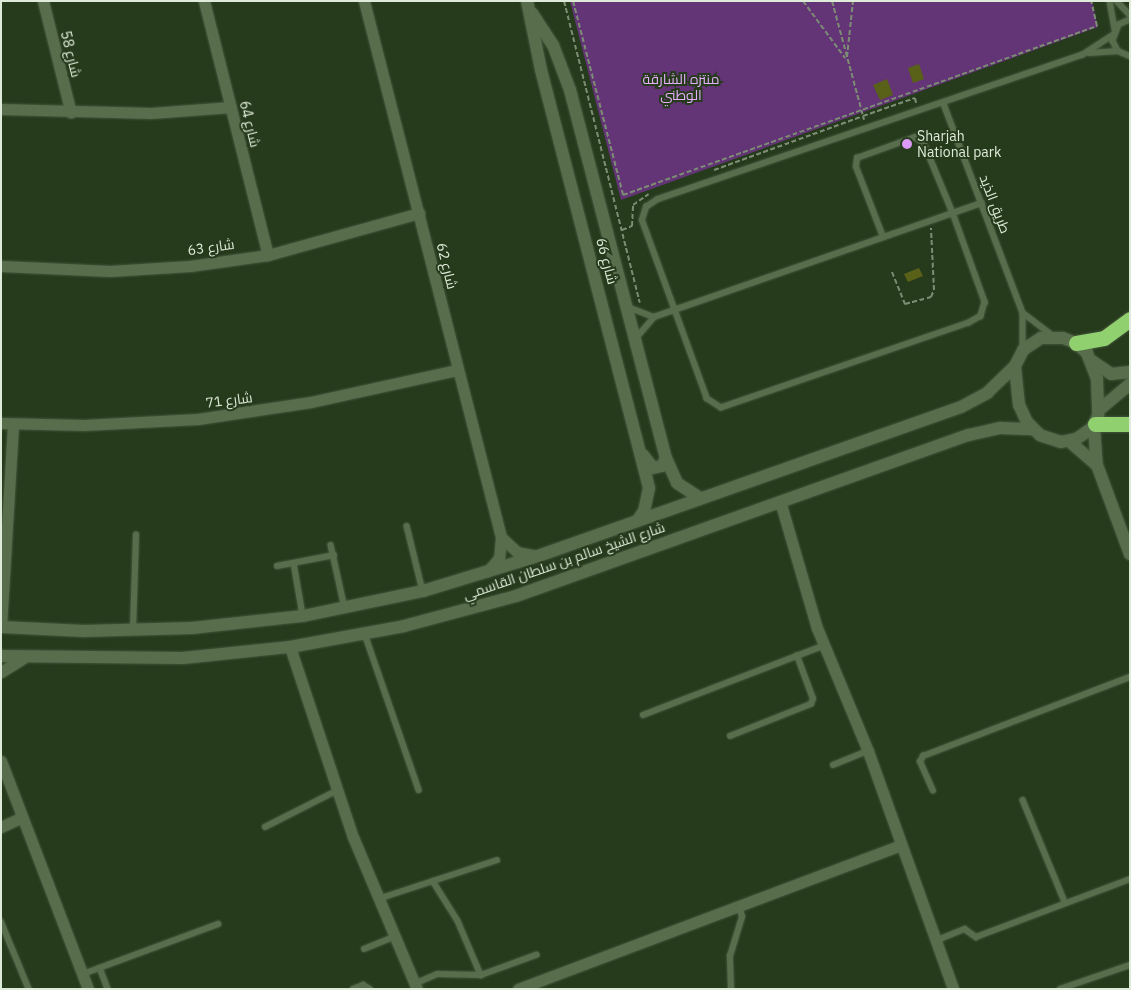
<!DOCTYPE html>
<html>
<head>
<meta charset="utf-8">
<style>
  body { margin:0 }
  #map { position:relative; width:1131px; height:990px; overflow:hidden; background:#263a1c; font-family:"IBM Plex Sans",Cairo,sans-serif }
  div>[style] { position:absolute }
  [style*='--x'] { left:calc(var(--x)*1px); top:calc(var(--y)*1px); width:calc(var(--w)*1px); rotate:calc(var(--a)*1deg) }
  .green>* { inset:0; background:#633476 }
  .building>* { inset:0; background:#596118 }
  .path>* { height:2px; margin-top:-1px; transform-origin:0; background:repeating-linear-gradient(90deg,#7c8d74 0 5px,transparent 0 7.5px) }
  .roads { filter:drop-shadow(0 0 1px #44563b) drop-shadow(0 0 1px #44563b) }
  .service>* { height:5.5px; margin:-2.75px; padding:0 2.75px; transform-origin:2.75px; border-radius:2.75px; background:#576d4c }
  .minor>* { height:11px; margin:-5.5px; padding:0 5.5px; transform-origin:5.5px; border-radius:5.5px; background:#576d4c }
  .tertiary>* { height:12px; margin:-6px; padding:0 6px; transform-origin:6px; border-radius:6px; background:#576d4c }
  .motorway>* { height:15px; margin:-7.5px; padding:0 7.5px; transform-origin:7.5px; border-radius:7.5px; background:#90d06e }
  .dots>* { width:14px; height:14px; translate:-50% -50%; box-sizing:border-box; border:2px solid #263a1c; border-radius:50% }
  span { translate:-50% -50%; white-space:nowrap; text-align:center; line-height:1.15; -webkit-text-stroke:4px #263a1c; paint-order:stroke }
  .street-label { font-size:14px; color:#deebd8 }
  .park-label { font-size:14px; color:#e4affb }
  .poi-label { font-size:14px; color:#deebd8 }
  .left { translate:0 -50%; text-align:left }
  .frame { position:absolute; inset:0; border:2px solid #deebd8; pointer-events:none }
</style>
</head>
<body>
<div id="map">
  <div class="green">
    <div style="clip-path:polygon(570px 1px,1092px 1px,1098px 27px,621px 200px)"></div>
  </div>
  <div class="building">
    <div style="clip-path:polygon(919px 64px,924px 79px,913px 83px,908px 68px)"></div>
    <div style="clip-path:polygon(887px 79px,893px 95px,880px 100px,873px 85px)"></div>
    <div style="clip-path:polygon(919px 268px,923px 276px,908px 282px,904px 274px)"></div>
  </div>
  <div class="path">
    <div style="--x:564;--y:1;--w:311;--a:75.9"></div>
    <div style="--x:573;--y:1;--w:200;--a:75.5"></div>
    <div style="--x:623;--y:195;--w:503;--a:-19.62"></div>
    <div style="--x:1097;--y:26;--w:26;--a:-103"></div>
    <div style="--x:803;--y:1;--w:71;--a:53.6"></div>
    <div style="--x:832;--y:1;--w:123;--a:74.9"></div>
    <div style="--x:847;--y:57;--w:56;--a:-83.9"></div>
    <div style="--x:714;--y:170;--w:158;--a:-19.9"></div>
    <div style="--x:863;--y:116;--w:55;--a:-19.1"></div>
    <div style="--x:915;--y:98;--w:5;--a:79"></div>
    <div style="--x:622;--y:230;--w:11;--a:-22"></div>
    <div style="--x:632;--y:226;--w:21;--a:-87"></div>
    <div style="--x:633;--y:205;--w:19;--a:-35"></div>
    <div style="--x:892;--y:272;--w:35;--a:68"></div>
    <div style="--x:905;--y:304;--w:27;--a:-15"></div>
    <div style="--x:931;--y:297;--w:8;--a:-67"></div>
    <div style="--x:934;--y:290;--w:62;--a:-92.8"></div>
  </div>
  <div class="roads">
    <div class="service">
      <div style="--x:1110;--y:1;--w:29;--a:80"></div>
      <div style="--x:1117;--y:1;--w:19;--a:47"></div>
      <div style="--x:1130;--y:20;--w:12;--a:156"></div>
      <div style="--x:1119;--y:25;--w:17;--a:111"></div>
      <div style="--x:1113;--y:41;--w:11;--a:63"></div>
      <div style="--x:1118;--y:51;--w:13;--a:23"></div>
      <div style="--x:1089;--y:53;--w:29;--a:-4"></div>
      <div style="--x:944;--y:104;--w:223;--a:69.3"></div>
      <div style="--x:1023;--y:313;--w:34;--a:90"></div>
      <div style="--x:883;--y:237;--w:75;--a:-111.1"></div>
      <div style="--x:856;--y:167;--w:9;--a:-84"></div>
      <div style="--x:857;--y:158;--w:62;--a:-19.9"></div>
      <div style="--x:915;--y:137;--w:11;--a:34"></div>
      <div style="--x:924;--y:143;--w:76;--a:67.5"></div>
      <div style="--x:953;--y:213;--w:95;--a:70.2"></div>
      <div style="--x:985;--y:302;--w:15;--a:106"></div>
      <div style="--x:981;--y:316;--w:14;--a:150"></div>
      <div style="--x:969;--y:323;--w:262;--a:161.1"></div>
      <div style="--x:721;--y:408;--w:17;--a:-147"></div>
      <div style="--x:707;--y:399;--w:190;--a:-110"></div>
      <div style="--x:642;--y:220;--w:14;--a:-73"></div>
      <div style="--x:646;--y:207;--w:14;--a:-34"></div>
      <div style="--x:658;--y:199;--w:448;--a:-18.8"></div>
      <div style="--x:1082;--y:55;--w:37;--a:-33"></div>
      <div style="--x:628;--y:307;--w:28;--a:21"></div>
      <div style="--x:1023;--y:313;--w:38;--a:37"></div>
      <div style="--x:636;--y:338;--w:28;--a:-49"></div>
      <div style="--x:654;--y:317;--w:347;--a:-19.2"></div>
      <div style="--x:407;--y:526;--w:67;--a:76.2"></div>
      <div style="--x:331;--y:545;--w:65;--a:77.5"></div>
      <div style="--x:294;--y:563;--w:53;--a:80.2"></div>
      <div style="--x:277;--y:566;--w:58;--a:-10.9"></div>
      <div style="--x:133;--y:630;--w:95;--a:-88.2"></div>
      <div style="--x:365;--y:634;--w:165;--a:70.9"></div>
      <div style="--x:643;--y:715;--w:193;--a:-21"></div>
      <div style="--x:730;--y:736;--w:87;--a:-21.6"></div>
      <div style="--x:811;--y:704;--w:5;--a:-68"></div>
      <div style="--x:813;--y:699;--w:46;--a:-110.4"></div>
      <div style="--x:833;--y:765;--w:38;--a:-22"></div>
      <div style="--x:933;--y:791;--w:32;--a:-114"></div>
      <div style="--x:920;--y:762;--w:7;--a:-63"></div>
      <div style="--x:923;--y:756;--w:222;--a:-20.9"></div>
      <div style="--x:1023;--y:800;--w:110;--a:67.6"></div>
      <div style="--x:265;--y:827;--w:80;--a:-26.9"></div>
      <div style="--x:433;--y:881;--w:47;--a:58"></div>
      <div style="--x:458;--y:921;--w:59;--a:66.9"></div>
      <div style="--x:378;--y:899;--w:125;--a:-18.1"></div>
      <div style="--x:1;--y:921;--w:74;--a:67.6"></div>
      <div style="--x:935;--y:941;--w:32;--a:-22"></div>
      <div style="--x:965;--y:929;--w:14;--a:36"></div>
      <div style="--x:976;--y:937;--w:165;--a:-20.6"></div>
      <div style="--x:364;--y:949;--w:32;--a:-22"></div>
      <div style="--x:100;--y:968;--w:22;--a:69"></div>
      <div style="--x:83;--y:974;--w:144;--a:-20.3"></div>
      <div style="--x:414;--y:984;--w:25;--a:-23"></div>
      <div style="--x:437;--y:974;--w:44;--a:1.3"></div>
      <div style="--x:481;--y:975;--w:59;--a:-20"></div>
      <div style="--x:353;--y:989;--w:11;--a:-22"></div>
      <div style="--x:363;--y:985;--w:8;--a:30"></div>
      <div style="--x:731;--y:989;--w:33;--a:-92"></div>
      <div style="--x:730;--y:956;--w:41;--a:-72.9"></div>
      <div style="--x:742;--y:917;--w:11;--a:-105"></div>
      <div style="--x:1060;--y:989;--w:74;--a:-18.9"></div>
    </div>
    <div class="minor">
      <div style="--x:43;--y:1;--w:115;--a:76"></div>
      <div style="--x:204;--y:1;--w:262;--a:75.9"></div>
      <div style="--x:364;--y:1;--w:553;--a:75.66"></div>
      <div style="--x:501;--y:537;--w:21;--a:95"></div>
      <div style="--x:499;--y:558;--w:18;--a:131"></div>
      <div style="--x:1;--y:109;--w:150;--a:1.5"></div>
      <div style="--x:151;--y:113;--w:80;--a:-4.3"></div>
      <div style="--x:1;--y:266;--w:109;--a:2.6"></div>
      <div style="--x:110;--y:271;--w:80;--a:-3.6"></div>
      <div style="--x:190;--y:266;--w:79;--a:-8"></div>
      <div style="--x:268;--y:255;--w:157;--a:-15.5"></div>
      <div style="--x:1;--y:423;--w:83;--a:1.4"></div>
      <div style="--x:84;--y:425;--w:114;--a:-3"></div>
      <div style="--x:198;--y:419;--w:114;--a:-8.6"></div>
      <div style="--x:311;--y:402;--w:149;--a:-12.4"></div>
      <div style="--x:780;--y:501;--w:132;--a:73.8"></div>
      <div style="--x:817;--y:628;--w:133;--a:67.5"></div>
      <div style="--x:868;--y:751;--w:253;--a:70.3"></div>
      <div style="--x:501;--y:537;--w:22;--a:43"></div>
      <div style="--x:517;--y:552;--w:21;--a:11"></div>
      <div style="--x:1;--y:627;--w:203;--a:-86.6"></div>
      <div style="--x:290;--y:647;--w:200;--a:71.7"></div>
      <div style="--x:353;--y:837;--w:165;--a:67.2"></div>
      <div style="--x:1;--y:672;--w:26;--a:-32"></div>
      <div style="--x:1;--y:761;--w:244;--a:69.1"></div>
      <div style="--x:1;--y:827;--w:23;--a:-25"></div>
      <div style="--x:518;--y:989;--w:409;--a:-20.6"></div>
    </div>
    <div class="tertiary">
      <div style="--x:527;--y:1;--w:70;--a:78.5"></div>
      <div style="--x:541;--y:70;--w:432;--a:75.5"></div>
      <div style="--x:649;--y:488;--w:24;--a:102"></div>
      <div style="--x:644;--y:511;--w:12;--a:125"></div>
      <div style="--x:532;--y:13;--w:38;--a:57"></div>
      <div style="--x:553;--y:45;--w:48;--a:69.3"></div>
      <div style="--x:570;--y:90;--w:380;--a:75.4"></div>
      <div style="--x:666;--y:458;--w:27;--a:66"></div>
      <div style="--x:677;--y:483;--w:27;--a:33"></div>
      <div style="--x:1041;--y:338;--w:22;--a:0"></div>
      <div style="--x:1063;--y:338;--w:14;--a:21"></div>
      <div style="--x:1076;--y:343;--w:15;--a:42"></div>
      <div style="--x:1087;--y:353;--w:28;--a:69"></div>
      <div style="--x:1097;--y:379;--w:37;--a:88"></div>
      <div style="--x:1098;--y:416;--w:13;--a:117"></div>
      <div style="--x:1092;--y:428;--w:19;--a:145"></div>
      <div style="--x:1076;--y:439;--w:15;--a:169"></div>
      <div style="--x:1061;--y:442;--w:22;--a:-162"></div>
      <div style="--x:1040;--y:435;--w:18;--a:-135"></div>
      <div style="--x:1027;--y:422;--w:19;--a:-115"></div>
      <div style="--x:1019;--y:405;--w:39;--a:-96"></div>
      <div style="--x:1015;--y:366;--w:18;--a:-63"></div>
      <div style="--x:1023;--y:350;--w:22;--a:-34"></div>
      <div style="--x:1092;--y:361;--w:23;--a:34"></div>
      <div style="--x:1111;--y:374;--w:19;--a:-6"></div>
      <div style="--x:1099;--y:410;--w:40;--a:-40"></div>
      <div style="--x:1094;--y:426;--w:39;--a:86"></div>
      <div style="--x:1097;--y:465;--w:95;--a:69.7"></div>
      <div style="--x:1069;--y:441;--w:37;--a:41"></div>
      <div style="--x:643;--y:455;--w:16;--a:52"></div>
      <div style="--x:653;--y:468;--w:9;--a:-13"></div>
      <div style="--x:662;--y:466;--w:9;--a:-63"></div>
      <div style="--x:1;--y:627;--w:83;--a:2.8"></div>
      <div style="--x:84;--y:631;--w:108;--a:-1.6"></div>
      <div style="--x:192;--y:628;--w:112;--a:-6.2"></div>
      <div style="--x:303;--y:616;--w:123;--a:-11.8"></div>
      <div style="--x:423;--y:591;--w:120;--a:-16.9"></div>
      <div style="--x:538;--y:556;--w:448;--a:-19.4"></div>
      <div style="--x:961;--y:407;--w:30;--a:-28"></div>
      <div style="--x:987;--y:393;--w:39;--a:-44"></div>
      <div style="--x:1;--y:656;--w:182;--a:0.6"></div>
      <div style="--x:183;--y:658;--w:108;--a:-5.9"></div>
      <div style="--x:290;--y:647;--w:116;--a:-10.4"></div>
      <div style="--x:404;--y:626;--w:116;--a:-15"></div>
      <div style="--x:516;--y:596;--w:481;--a:-19.6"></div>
      <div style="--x:969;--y:435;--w:32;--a:-13"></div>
      <div style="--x:1000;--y:428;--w:33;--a:2"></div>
    </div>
    <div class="motorway">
      <div style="--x:1076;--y:343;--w:28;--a:-10"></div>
      <div style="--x:1104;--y:338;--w:32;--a:-36"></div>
      <div style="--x:1095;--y:424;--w:35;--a:0"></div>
    </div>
  </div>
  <div class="dots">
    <div style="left:907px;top:144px;background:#db9af6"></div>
  </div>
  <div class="street-label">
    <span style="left:71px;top:54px;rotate:76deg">شارع 58</span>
    <span style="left:250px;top:124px;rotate:76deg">شارع 64</span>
    <span style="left:995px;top:204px;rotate:69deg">طريق الذيد</span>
    <span style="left:211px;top:247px;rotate:-8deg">شارع 63</span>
    <span style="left:607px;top:261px;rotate:75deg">شارع 66</span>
    <span style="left:447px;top:266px;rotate:76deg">شارع 62</span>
    <span style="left:229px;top:400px;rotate:-7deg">شارع 71</span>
    <span style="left:564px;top:561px;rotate:-19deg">شارع الشيخ سالم بن سلطان القاسمي</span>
  </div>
  <div class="park-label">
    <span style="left:681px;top:87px">منتزه الشارقة<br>الوطني</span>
  </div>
  <div class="poi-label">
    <span class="left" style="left:917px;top:144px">Sharjah<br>National park</span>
  </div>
  <div class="frame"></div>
</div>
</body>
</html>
